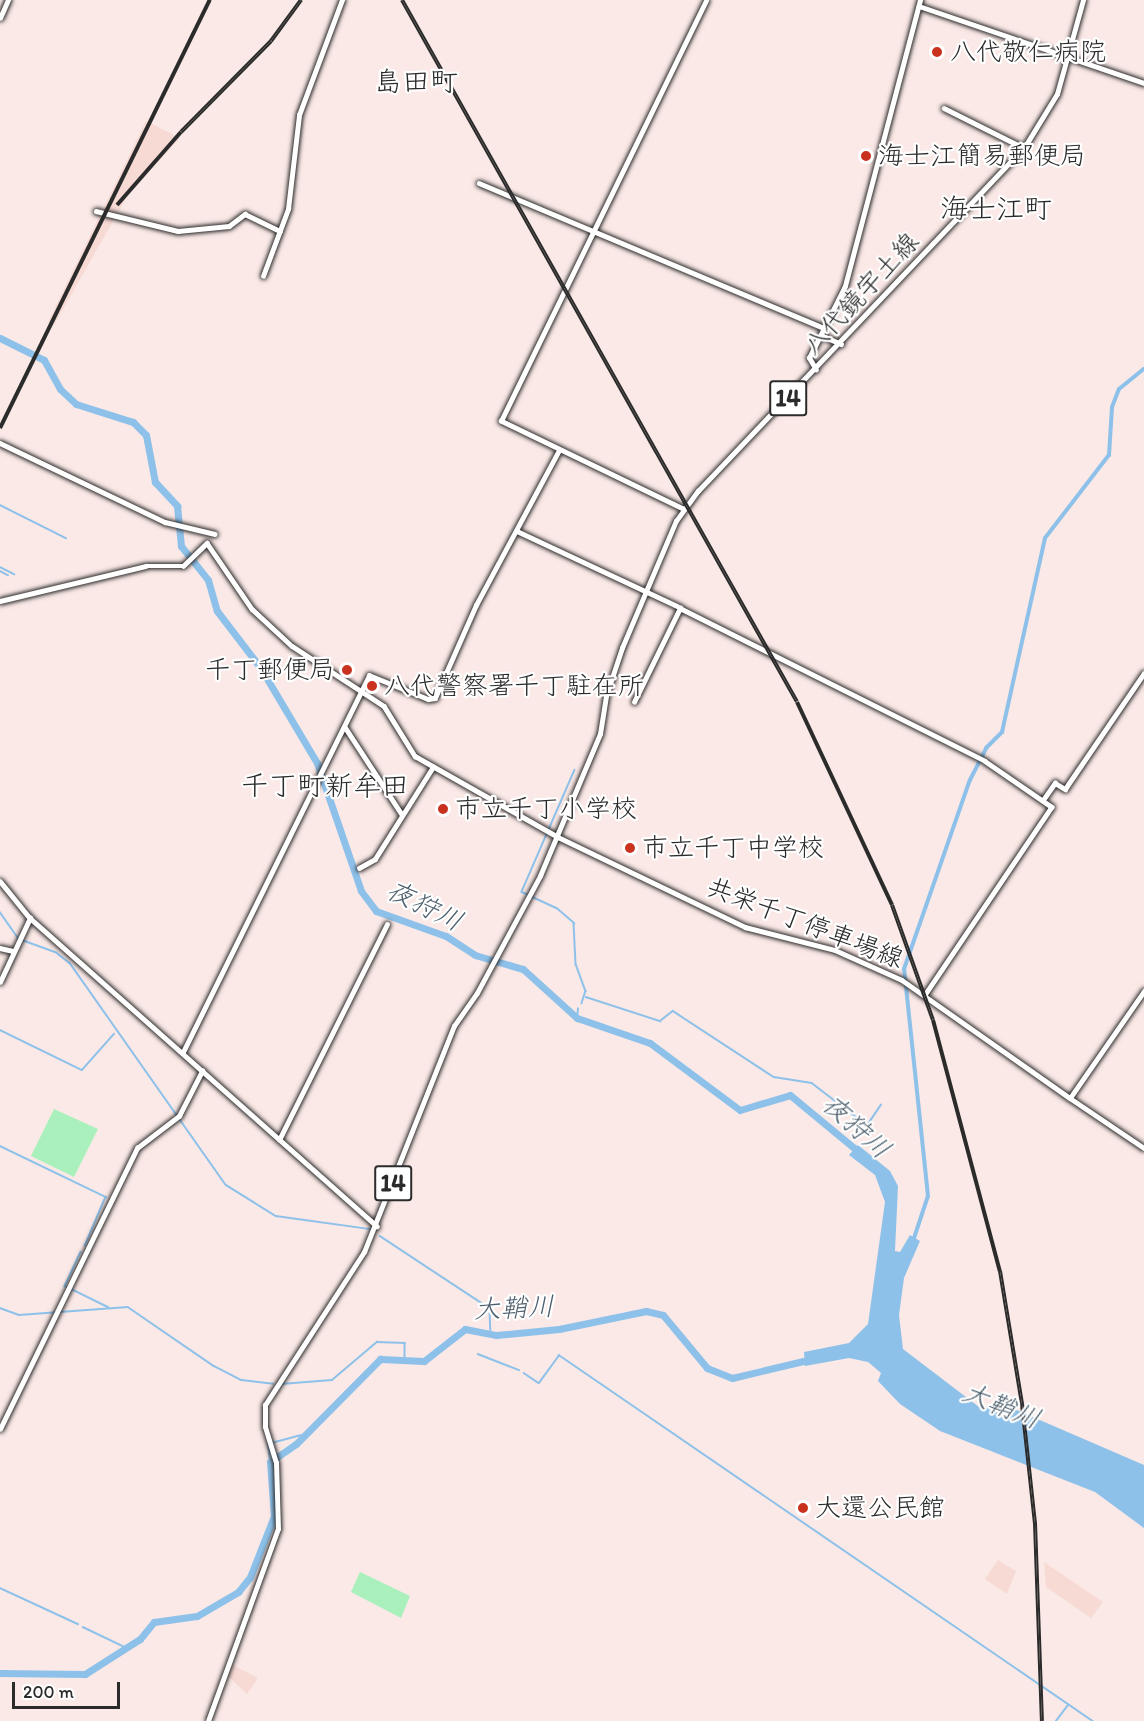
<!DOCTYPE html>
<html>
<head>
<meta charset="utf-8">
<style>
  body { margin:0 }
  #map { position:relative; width:1144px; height:1721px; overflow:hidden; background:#fae9e6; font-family:Itim,"Klee One",sans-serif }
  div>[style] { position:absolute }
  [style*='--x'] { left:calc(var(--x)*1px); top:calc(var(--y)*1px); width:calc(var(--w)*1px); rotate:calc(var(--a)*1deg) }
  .built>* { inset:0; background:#f7dad4 }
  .green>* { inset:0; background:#a9f0bd }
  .water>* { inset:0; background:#8ec1ea }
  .stream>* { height:1.5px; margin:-0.75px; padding:0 0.75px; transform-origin:0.75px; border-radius:0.75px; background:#8ec1ea }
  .canal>* { height:4px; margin:-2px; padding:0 2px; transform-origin:2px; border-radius:2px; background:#8ec1ea }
  .river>* { height:7px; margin:-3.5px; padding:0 3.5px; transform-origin:3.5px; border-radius:3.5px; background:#8ec1ea }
  .roads { filter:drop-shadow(0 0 2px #2b2b2b) drop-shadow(0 0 2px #2b2b2b) }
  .secondary>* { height:4.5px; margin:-2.25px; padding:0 2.25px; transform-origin:2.25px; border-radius:2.25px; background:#fff }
  .primary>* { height:4.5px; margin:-2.25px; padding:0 2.25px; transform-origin:2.25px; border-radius:2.25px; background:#fff }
  .rail>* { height:4px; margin-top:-2px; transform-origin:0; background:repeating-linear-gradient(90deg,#fff 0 4.5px,#2b2b2b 0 9px); box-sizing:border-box; border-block:2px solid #2b2b2b }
  .dots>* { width:16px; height:16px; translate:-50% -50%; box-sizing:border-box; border:3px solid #fff; border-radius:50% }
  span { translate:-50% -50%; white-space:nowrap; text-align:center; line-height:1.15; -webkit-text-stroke:4.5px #fff; paint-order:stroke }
  .shield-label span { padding:2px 4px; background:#fff; border:2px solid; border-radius:4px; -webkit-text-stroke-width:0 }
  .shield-label { font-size:24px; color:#2b2b2b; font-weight:700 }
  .poi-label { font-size:26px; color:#2b2b2b }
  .left { translate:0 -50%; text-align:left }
  .right { translate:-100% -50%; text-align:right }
  .street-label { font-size:26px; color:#2b2b2b }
  .water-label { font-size:27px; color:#4e606e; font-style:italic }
  .quarter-label { font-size:28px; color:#2b2b2b }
  .scale { position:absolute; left:12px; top:1682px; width:108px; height:27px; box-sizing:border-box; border:3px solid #2b2b2b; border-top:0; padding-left:8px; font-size:18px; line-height:21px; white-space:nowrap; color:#2b2b2b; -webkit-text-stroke:4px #fff; paint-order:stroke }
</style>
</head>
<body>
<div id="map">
  <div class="built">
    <div style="clip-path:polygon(146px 121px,180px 138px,128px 195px,54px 325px,48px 322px)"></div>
    <div style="clip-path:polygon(998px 1560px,1016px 1571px,1007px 1594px,985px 1579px)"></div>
    <div style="clip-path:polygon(1044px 1562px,1103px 1602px,1091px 1618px,1046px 1587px)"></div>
    <div style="clip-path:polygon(231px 1664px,258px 1678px,247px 1694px,228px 1676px)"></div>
  </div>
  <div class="green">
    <div style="clip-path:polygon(54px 1109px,98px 1129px,74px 1177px,31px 1156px)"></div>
    <div style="clip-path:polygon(360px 1572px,410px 1596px,401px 1618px,351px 1592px)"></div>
  </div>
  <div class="water">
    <div style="clip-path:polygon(858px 1145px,890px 1171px,898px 1186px,895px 1251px,900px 1252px,910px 1235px,920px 1241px,904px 1278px,899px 1315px,903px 1349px,983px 1410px,996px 1402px,1006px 1415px,1014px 1409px,1144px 1465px,1144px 1528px,1095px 1492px,940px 1431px,900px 1404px,878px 1381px,881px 1373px,868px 1362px,849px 1358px,805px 1366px,804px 1352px,849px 1343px,868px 1324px,885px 1202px,875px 1175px,849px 1155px)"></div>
  </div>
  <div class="stream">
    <div style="--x:0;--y:505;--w:74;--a:26.6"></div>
    <div style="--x:0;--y:567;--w:16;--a:27"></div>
    <div style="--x:0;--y:571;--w:9;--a:27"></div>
    <div style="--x:575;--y:770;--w:133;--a:113.5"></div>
    <div style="--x:522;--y:892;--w:38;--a:25"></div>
    <div style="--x:557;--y:908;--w:23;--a:41"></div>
    <div style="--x:574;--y:923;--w:41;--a:87.2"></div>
    <div style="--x:576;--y:964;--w:29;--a:70"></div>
    <div style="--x:586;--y:991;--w:13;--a:108"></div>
    <div style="--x:0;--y:912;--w:32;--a:55"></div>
    <div style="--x:22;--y:940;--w:37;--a:20"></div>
    <div style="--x:57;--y:953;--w:16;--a:38"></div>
    <div style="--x:70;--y:963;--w:271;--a:54.9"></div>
    <div style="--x:226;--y:1185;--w:59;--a:31.8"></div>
    <div style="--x:276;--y:1216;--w:95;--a:7.9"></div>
    <div style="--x:586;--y:997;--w:78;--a:18"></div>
    <div style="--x:660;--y:1021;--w:16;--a:-38"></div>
    <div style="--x:673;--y:1011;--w:121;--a:33.2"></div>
    <div style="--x:774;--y:1077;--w:38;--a:9"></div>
    <div style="--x:812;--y:1083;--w:66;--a:37.6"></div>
    <div style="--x:864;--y:1123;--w:4;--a:14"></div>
    <div style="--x:868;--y:1124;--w:23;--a:-56"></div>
    <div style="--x:577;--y:1018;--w:9;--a:-84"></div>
    <div style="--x:0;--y:1030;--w:91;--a:26"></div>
    <div style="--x:82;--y:1070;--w:48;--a:-48.4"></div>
    <div style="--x:0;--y:1146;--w:118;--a:25.7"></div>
    <div style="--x:106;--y:1197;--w:53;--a:113.2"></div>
    <div style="--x:380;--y:1236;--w:123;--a:33.4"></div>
    <div style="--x:81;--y:1252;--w:38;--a:115"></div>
    <div style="--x:65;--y:1286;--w:48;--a:26"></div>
    <div style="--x:0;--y:1308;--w:20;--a:20"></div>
    <div style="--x:19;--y:1315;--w:109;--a:-4.2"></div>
    <div style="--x:128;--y:1307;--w:104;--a:34.5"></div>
    <div style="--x:214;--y:1366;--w:31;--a:27"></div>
    <div style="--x:242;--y:1380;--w:31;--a:7"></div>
    <div style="--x:490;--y:1309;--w:24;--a:88"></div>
    <div style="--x:478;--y:1354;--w:44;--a:21.3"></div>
    <div style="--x:524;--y:1373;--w:18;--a:34"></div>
    <div style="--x:539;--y:1383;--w:34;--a:-54"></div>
    <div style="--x:559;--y:1355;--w:647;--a:34.43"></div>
    <div style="--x:281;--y:1384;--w:51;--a:-4.5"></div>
    <div style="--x:332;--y:1380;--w:59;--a:-40.2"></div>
    <div style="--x:377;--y:1342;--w:28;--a:2"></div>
    <div style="--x:405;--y:1343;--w:19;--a:90"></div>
    <div style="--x:270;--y:1462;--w:18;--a:-96"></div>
    <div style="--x:268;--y:1444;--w:34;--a:-15"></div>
    <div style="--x:0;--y:1588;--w:86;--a:24.8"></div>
    <div style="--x:83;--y:1627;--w:49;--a:25.5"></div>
    <div style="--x:1056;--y:1721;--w:20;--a:-53"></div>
  </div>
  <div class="canal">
    <div style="--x:913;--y:1241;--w:47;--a:-71.6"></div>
    <div style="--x:928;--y:1196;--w:228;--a:-96"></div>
    <div style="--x:904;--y:969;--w:200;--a:-70.8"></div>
    <div style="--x:970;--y:780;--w:36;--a:-63"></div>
    <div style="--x:986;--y:748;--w:23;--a:-45"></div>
    <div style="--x:1002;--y:732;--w:199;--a:-77.5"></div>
    <div style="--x:1045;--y:538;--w:105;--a:-52.4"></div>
    <div style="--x:1109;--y:455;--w:48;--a:-86.4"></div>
    <div style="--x:1112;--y:407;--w:19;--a:-69"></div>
    <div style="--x:1119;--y:389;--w:32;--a:-39"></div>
  </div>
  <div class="river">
    <div style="--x:0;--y:338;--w:49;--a:26.6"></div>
    <div style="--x:44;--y:360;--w:33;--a:61"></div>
    <div style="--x:60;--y:389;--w:22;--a:43"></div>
    <div style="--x:76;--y:404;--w:60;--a:17.5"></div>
    <div style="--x:133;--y:422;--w:18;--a:45"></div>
    <div style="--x:146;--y:435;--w:48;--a:79.2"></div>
    <div style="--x:155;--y:482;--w:33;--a:47"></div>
    <div style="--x:177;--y:506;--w:40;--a:84.3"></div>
    <div style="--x:181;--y:546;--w:43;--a:51.5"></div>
    <div style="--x:208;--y:580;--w:32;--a:74"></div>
    <div style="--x:217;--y:611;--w:71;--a:52.5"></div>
    <div style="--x:260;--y:667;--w:112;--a:59.3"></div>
    <div style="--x:317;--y:763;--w:135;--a:71"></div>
    <div style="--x:361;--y:891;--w:25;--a:53"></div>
    <div style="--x:376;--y:911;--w:74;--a:19.7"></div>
    <div style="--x:446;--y:936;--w:35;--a:33"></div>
    <div style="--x:475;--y:955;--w:50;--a:16.3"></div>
    <div style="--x:523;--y:969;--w:73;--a:42.2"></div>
    <div style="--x:577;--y:1018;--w:77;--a:18.9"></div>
    <div style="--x:650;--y:1043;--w:112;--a:36.7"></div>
    <div style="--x:740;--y:1110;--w:52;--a:-16.7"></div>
    <div style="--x:790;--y:1095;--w:91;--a:39.6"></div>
    <div style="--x:0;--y:1673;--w:85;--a:0.7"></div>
    <div style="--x:85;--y:1674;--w:65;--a:-32.5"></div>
    <div style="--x:140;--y:1639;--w:22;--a:-51"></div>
    <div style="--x:154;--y:1622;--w:43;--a:-7.9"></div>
    <div style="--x:197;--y:1616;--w:48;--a:-30.3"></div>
    <div style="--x:238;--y:1592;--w:19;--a:-51"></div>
    <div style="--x:250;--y:1577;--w:66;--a:-68.5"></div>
    <div style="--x:274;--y:1516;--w:54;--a:-94.2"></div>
    <div style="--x:270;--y:1462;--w:32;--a:-35"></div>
    <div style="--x:296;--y:1444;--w:120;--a:-45.3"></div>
    <div style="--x:380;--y:1359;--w:44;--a:2.6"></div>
    <div style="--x:424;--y:1361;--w:52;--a:-38"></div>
    <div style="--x:465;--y:1329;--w:32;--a:11"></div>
    <div style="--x:496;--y:1335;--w:63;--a:-5.4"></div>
    <div style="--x:559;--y:1329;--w:89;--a:-11.7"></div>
    <div style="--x:646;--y:1311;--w:17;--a:13"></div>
    <div style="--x:663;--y:1315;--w:69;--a:50.3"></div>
    <div style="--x:707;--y:1368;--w:27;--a:22"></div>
    <div style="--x:732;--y:1378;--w:82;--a:-13.4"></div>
  </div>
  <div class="roads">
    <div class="secondary">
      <div style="--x:919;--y:6;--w:238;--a:18.9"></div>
      <div style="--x:0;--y:18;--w:20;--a:-66"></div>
      <div style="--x:944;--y:108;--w:89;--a:26.6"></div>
      <div style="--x:479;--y:183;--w:374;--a:22.8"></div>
      <div style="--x:96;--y:211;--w:84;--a:13.7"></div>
      <div style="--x:178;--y:231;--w:51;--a:-5.6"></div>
      <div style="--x:229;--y:226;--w:20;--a:-37"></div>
      <div style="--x:245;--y:214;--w:39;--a:26"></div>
      <div style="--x:263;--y:276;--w:72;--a:-69.5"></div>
      <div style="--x:288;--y:209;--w:95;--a:-83.3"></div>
      <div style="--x:299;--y:115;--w:123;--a:-69.5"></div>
      <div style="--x:821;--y:335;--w:22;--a:24"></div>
      <div style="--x:816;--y:370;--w:14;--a:-120"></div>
      <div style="--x:809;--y:358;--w:80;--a:-63.4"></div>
      <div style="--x:845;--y:286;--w:296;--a:-75.3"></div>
      <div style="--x:0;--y:443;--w:183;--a:25.6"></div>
      <div style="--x:165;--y:522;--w:51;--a:13.5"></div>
      <div style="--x:683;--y:509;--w:202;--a:-154.2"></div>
      <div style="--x:501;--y:421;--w:468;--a:-64"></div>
      <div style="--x:517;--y:531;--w:177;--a:25.1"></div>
      <div style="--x:0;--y:601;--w:150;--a:-13.5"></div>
      <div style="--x:146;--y:566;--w:37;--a:0"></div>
      <div style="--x:183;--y:566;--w:33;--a:-44"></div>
      <div style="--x:207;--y:543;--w:80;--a:55.7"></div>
      <div style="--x:252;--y:609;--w:54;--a:42.8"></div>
      <div style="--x:292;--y:646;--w:110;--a:33.1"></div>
      <div style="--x:384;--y:706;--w:59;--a:58.2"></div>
      <div style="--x:415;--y:756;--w:164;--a:29.5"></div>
      <div style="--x:558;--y:837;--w:208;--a:25.7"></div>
      <div style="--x:745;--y:927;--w:93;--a:14.3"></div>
      <div style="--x:835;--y:950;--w:73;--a:24.1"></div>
      <div style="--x:902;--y:980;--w:205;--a:35.1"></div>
      <div style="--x:1070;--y:1098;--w:130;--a:-55.3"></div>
      <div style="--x:634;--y:702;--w:105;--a:-63.9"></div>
      <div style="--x:680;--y:608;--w:341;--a:26.6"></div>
      <div style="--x:985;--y:761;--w:81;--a:34.5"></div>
      <div style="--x:1052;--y:807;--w:227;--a:124"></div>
      <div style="--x:345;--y:727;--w:103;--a:56.9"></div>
      <div style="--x:1043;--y:800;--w:21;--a:-55"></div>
      <div style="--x:1055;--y:783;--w:12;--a:31"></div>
      <div style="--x:1065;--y:789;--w:140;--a:-55.7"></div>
      <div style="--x:359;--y:868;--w:18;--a:-29"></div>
      <div style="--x:375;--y:859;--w:109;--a:-57.8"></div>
      <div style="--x:0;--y:881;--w:48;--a:51"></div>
      <div style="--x:30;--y:918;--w:464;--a:41.6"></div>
      <div style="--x:0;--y:948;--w:13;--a:13"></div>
      <div style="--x:0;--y:982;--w:71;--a:-64.9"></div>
      <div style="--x:183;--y:1052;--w:420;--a:-63.7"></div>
      <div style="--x:369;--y:675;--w:64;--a:22.1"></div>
      <div style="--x:428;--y:699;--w:7;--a:-8"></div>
      <div style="--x:435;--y:698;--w:102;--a:-66.2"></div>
      <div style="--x:476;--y:605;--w:176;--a:-61.8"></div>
      <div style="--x:1070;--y:1098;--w:89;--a:34"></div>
      <div style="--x:279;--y:1140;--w:241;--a:-63.4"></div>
      <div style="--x:0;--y:1429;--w:313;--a:-64"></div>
      <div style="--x:137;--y:1148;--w:53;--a:-37.3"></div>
      <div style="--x:179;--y:1116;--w:51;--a:-62.9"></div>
    </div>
    <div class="primary">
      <div style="--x:208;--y:1721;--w:204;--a:-70"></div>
      <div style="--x:278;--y:1529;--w:66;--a:-91.7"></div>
      <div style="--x:276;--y:1463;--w:38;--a:-107"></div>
      <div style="--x:265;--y:1427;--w:22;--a:-90"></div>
      <div style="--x:265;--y:1405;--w:182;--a:-57.1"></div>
      <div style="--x:364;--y:1252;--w:243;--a:-68.3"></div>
      <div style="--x:454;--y:1026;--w:40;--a:-55.1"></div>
      <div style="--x:477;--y:993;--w:133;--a:-61.7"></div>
      <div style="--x:540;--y:876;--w:154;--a:-67.1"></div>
      <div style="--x:600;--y:734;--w:38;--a:-81"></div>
      <div style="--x:606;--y:696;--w:51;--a:-71.6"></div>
      <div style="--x:622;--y:648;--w:138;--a:-67"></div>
      <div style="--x:676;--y:521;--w:37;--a:-54"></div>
      <div style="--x:698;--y:491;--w:473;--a:-46.5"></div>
      <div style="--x:1024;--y:148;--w:63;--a:-58.6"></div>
      <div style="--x:1057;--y:94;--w:98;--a:-74.5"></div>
    </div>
  </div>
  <div class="rail">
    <div style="--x:402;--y:0;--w:805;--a:60.63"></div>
    <div style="--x:797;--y:702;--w:224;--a:64.9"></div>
    <div style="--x:892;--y:905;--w:122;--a:70.4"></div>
    <div style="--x:933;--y:1020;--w:260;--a:75.1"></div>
    <div style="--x:1000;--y:1271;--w:135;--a:80.6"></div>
    <div style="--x:1022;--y:1404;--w:120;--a:83.8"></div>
    <div style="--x:1035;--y:1523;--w:198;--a:88"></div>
    <div style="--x:117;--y:205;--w:97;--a:-48.8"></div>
    <div style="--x:181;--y:132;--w:128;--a:-45.3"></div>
    <div style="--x:271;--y:41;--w:51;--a:-53.8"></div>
    <div style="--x:0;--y:428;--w:477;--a:-63.9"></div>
  </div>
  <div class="dots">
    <div style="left:937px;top:52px;background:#c8321e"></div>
    <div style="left:866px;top:156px;background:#c8321e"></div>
    <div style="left:347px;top:670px;background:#c8321e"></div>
    <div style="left:372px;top:686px;background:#c8321e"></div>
    <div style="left:443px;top:809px;background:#c8321e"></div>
    <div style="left:630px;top:848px;background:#c8321e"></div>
    <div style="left:803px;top:1508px;background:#c8321e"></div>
  </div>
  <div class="shield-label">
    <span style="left:788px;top:398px">14</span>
    <span style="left:393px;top:1183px">14</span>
  </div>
  <div class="poi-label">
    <span class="left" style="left:950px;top:52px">八代敬仁病院</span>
    <span class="left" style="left:878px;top:156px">海士江簡易郵便局</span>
    <span class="right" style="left:335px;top:670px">千丁郵便局</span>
    <span class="left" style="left:384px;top:686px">八代警察署千丁駐在所</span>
    <span class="left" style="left:455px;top:809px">市立千丁小学校</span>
    <span class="left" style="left:642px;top:848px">市立千丁中学校</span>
    <span class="left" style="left:815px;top:1508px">大還公民館</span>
  </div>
  <div class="street-label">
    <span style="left:861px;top:294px;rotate:-47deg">八代鏡宇土線</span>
    <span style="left:805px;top:923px;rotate:21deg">共栄千丁停車場線</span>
  </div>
  <div class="water-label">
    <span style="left:425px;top:905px;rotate:26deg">夜狩川</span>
    <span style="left:857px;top:1126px;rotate:42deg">夜狩川</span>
    <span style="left:514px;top:1307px;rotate:-2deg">大鞘川</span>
    <span style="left:1002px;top:1405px;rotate:22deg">大鞘川</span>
  </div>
  <div class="quarter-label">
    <span style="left:416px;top:81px">島田町</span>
    <span style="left:996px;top:208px">海士江町</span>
    <span style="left:325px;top:785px">千丁町新牟田</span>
  </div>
  <div class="scale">200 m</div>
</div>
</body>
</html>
